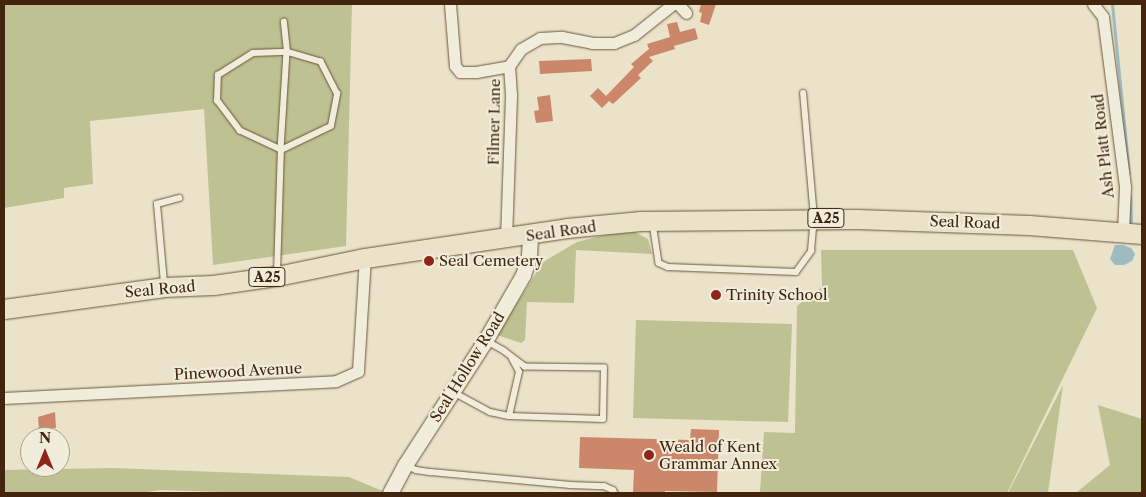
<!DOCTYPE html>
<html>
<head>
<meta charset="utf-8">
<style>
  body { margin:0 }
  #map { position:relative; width:1146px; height:497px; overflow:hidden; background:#eae3c9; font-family:"Libre Caslon Text",serif }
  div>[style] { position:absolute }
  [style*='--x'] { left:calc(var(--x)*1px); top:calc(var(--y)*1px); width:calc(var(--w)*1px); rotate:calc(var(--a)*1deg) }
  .green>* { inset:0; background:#bec191 }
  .water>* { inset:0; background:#9ebbc2 }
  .stream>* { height:3px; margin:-1.5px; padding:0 1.5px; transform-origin:1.5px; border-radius:1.5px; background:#9ebbc2 }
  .building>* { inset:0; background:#cc866a }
  .roads { filter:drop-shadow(0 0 1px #6d543b) drop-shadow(0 0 1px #6d543b) }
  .service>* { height:5.5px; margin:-2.75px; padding:0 2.75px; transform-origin:2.75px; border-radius:2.75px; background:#f1eddc }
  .minor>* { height:11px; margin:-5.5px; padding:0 5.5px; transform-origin:5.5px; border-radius:5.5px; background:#f1eddc }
  .secondary>* { height:15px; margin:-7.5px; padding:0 7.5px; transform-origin:7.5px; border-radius:7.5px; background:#f1eddc }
  .trunk>* { height:19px; margin:-9.5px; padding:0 9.5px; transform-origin:9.5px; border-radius:9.5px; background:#eae3c9 }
  .dots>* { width:14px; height:14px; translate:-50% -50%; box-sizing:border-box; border:2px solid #f1eddc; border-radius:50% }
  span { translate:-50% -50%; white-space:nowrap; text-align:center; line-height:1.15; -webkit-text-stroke:4px #f1eddc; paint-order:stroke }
  .shield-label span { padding:1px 4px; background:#f1eddc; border:1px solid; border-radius:4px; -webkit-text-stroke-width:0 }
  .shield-label { font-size:14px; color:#43240c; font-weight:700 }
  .street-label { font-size:15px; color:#43240c }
  .poi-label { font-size:15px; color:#43240c }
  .left { translate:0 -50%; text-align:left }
  .frame { position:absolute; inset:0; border:5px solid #43240c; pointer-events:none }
  .north { position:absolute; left:20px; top:427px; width:50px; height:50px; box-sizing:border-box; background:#f1eddc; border:1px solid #ab9d89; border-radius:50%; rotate:0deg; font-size:14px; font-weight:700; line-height:20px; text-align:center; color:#43240c }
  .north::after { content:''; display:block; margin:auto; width:18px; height:22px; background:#8f2418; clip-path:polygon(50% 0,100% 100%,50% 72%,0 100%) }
</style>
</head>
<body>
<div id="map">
  <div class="green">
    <div style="clip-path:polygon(4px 4px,352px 4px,346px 246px,213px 265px,204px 109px,90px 121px,93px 184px,64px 188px,64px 198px,4px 208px)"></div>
    <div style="clip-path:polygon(635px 232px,648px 239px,652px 254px,576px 250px,574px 303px,527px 302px,525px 340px,521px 343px,497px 335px,543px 262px,577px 242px,613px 233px)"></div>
    <div style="clip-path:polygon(821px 250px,1073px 250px,1097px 308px,1007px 493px,760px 492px,764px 432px,795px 433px,797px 306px,822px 287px)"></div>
    <div style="clip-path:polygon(636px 320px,792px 324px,788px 422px,633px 418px)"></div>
    <div style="clip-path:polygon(1063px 385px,1048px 493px,1008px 493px)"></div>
    <div style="clip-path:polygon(1098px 405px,1142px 419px,1142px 493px,1076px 493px,1110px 465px)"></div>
    <div style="clip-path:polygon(113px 468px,349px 477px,385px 492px,254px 493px,161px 490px,140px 493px,4px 493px,4px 470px)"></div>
  </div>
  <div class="water">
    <div style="clip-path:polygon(1115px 245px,1123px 245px,1131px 248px,1135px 254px,1132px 261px,1124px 265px,1115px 265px,1110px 259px)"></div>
  </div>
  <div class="stream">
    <div style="--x:1112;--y:4;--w:170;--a:84.3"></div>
    <div style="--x:1127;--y:227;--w:7;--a:-56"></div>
    <div style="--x:1131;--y:221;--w:24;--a:-92"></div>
  </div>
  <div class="building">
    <div style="clip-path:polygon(701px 4px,716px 4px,709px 25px,700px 22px,702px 13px,699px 12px)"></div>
    <div style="clip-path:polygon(677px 22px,680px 32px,695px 28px,698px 39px,674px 46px,675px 49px,649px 57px,653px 61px,638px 75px,641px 78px,613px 104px,609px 101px,602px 108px,590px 96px,598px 88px,606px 96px,634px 67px,631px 64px,649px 49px,647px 44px,670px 37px,667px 24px)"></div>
    <div style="clip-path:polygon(591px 59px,592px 71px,540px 74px,539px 61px)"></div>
    <div style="clip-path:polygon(550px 95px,553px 121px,536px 123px,534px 111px,539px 110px,537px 97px)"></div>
    <div style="clip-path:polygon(55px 412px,56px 428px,39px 430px,38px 417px)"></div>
    <div style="clip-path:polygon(691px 429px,719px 430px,717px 492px,665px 491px,665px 493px,633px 493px,634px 470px,579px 468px,580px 437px,690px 440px)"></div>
  </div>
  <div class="roads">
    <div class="service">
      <div style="--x:287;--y:52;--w:98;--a:93.5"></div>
      <div style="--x:281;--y:150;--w:45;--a:-155.1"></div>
      <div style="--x:240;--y:131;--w:38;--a:-127"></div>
      <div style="--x:217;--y:101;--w:26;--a:-88"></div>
      <div style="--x:218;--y:75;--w:41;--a:-32.2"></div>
      <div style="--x:253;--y:53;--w:34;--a:-2"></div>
      <div style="--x:653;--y:223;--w:40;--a:81.5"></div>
      <div style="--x:659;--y:263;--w:10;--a:24"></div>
      <div style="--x:668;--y:267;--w:128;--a:2.2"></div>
      <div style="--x:796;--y:272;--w:26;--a:-54"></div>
      <div style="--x:811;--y:251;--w:33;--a:-85"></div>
      <div style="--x:814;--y:218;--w:125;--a:-95"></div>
      <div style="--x:277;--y:274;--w:124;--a:-88.2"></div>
      <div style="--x:281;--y:150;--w:55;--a:-25.6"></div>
      <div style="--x:331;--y:126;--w:33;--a:-79"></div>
      <div style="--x:337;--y:94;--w:36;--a:-117"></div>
      <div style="--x:321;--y:62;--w:35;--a:-164"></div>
      <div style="--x:287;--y:52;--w:30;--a:-96"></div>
      <div style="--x:164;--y:283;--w:79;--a:-95.1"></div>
      <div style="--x:157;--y:204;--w:23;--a:-15"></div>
      <div style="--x:453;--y:392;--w:42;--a:28.4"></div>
      <div style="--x:490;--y:412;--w:19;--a:12"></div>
      <div style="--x:509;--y:416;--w:94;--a:1.8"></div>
      <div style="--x:603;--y:419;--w:51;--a:-88.9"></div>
      <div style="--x:604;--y:368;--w:79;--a:-179.3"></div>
      <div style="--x:525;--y:367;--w:26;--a:-143"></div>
      <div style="--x:504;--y:351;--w:21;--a:-151"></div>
      <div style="--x:509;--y:416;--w:45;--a:-77.2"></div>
      <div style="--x:519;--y:372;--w:15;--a:-118"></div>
      <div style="--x:405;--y:465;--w:12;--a:24"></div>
      <div style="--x:416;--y:470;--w:15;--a:8"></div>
      <div style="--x:431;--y:472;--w:140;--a:5.3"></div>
      <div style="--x:570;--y:485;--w:34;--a:2"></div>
      <div style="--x:604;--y:486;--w:10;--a:24"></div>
      <div style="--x:613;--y:490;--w:4;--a:56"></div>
    </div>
    <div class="minor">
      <div style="--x:450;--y:4;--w:62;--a:85.4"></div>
      <div style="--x:455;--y:66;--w:8;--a:50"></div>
      <div style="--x:460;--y:72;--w:16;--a:0"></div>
      <div style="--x:476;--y:72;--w:34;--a:-10"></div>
      <div style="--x:509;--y:66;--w:30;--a:86"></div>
      <div style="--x:511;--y:96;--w:142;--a:92"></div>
      <div style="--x:678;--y:4;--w:12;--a:48"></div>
      <div style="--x:1093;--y:4;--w:16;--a:52"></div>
      <div style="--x:1103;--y:17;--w:171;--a:82.6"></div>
      <div style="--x:1125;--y:187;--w:44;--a:92.6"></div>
      <div style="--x:509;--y:66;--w:21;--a:-55"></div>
      <div style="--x:521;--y:49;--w:22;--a:-30"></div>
      <div style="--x:540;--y:38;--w:22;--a:-3"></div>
      <div style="--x:562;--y:37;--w:31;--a:11"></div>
      <div style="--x:592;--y:43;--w:22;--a:0"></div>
      <div style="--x:614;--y:43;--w:22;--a:-22"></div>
      <div style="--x:634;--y:35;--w:50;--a:-38.5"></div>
      <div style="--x:4;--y:398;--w:332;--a:-2.9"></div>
      <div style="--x:336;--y:381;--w:24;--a:-24"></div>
      <div style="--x:358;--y:371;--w:113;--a:-86.5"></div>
    </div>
    <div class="secondary">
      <div style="--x:390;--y:493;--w:32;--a:-62"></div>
      <div style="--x:405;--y:465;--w:148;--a:-57.2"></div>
      <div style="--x:485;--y:341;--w:76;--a:-60.1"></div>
      <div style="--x:523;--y:275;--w:20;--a:-72"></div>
      <div style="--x:529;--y:256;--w:21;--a:-87"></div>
    </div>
    <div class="trunk">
      <div style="--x:4;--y:309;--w:162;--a:-7.8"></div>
      <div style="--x:164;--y:287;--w:49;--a:-2.3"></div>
      <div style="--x:213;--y:285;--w:65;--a:-8"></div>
      <div style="--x:277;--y:276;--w:90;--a:-11.6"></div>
      <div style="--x:365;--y:258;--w:204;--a:-8.4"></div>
      <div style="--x:567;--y:228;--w:74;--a:-5.4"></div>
      <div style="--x:641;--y:221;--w:215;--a:-0.5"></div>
      <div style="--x:856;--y:219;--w:173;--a:2"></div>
      <div style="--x:1029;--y:225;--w:113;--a:4.6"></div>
    </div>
  </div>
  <div class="dots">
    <div style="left:429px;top:261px;background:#8f2418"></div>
    <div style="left:716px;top:295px;background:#8f2418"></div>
    <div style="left:649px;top:455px;background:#8f2418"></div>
  </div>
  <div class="shield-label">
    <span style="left:826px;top:218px">A25</span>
    <span style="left:267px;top:277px">A25</span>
  </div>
  <div class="street-label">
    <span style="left:494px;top:122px;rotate:-89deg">Filmer Lane</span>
    <span style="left:1103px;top:146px;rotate:-96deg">Ash Platt Road</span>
    <span style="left:965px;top:222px;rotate:2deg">Seal Road</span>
    <span style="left:561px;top:231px;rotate:-8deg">Seal Road</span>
    <span style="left:160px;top:289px;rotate:-5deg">Seal Road</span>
    <span style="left:467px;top:367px;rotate:-58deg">Seal Hollow Road</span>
    <span style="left:238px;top:371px;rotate:-3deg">Pinewood Avenue</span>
  </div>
  <div class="poi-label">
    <span class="left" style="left:439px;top:261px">Seal Cemetery</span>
    <span class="left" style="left:726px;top:295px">Trinity School</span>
    <span class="left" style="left:659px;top:455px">Weald of Kent<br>Grammar Annex</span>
  </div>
  <div class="frame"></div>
  <div class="north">N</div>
</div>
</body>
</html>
